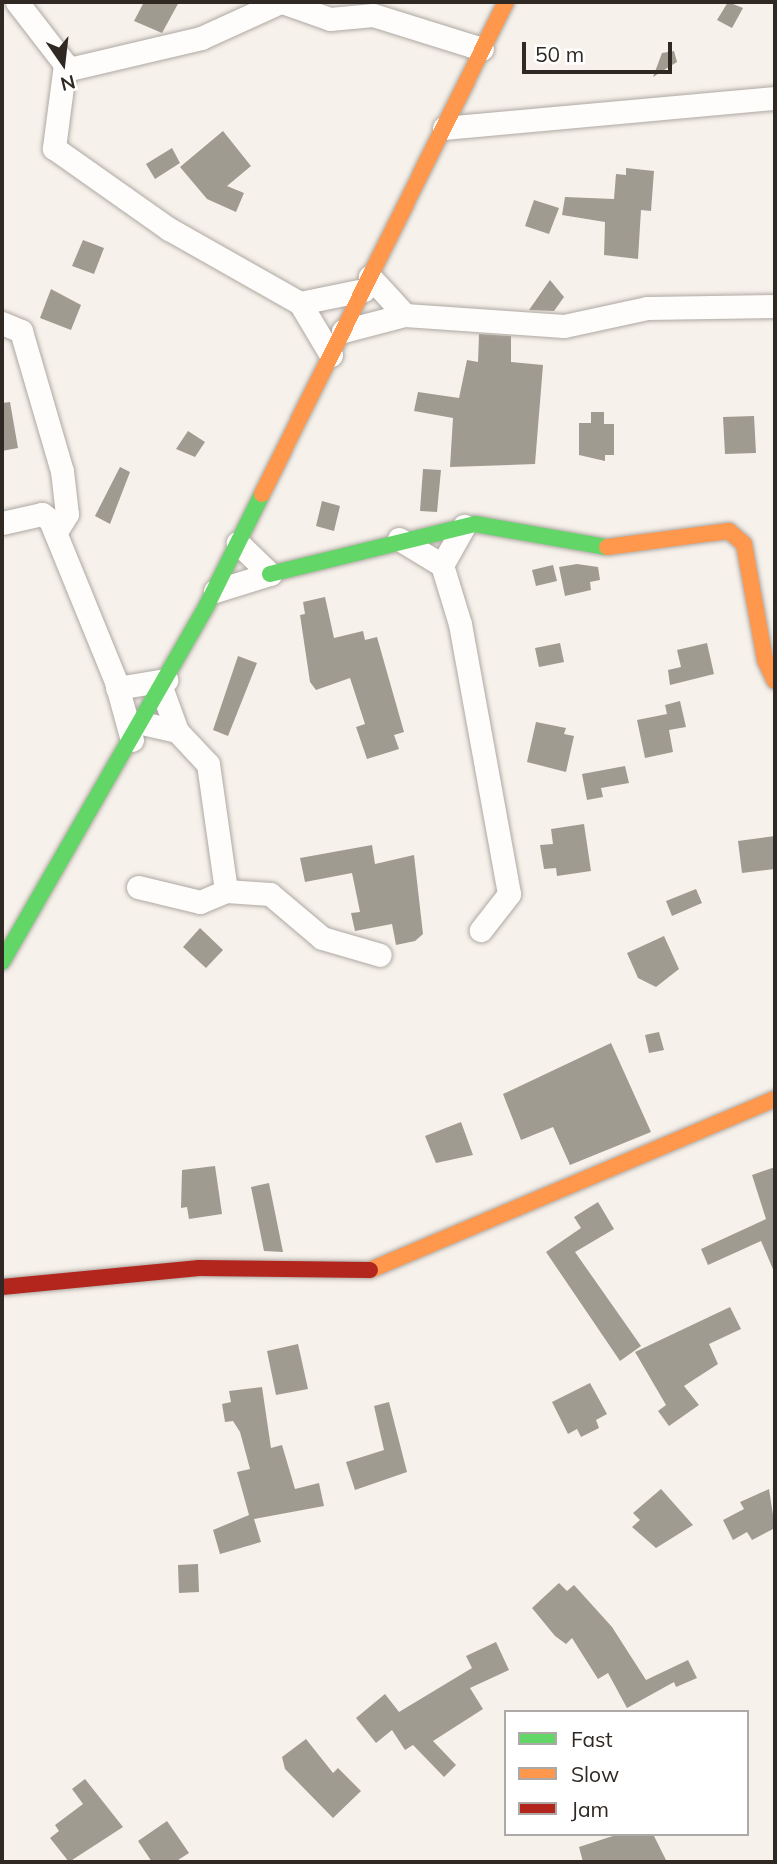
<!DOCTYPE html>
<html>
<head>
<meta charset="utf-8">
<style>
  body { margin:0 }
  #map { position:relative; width:777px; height:1864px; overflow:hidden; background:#f7f1eb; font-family:Mulish,sans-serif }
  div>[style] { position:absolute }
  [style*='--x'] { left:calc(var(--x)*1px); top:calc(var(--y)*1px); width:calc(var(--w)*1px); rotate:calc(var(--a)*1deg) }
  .building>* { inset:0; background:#a09b91 }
  .roads { filter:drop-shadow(0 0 2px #aea8a2) drop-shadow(0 0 2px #aea8a2) }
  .street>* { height:23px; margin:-11.5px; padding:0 11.5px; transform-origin:11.5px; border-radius:11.5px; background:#fefdfc }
  .fast>* { height:16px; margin:-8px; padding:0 8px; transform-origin:8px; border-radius:8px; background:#63d668 }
  .slow>* { height:16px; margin:-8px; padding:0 8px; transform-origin:8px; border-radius:8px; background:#ff974d }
  .jam>* { height:16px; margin:-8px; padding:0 8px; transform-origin:8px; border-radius:8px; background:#b3261e }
  span { translate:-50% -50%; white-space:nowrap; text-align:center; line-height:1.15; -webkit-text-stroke:7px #fff; paint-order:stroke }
  .frame { position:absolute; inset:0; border:4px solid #302923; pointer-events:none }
  .legend { position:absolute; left:504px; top:1710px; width:245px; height:126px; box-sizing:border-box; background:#fff; border:2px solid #aca9a7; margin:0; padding:9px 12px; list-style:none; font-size:21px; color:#302923 }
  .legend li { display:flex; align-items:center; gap:14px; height:35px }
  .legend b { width:35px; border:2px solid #aca9a7 }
  .north { position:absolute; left:28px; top:28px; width:70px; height:70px; -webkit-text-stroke:5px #fff; paint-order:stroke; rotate:166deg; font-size:19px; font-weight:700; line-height:28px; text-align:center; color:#302923 }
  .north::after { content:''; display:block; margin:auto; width:24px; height:32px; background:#302923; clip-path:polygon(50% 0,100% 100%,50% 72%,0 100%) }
  .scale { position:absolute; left:522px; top:42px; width:150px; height:32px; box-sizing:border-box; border:4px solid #302923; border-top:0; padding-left:9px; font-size:21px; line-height:24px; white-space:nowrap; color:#302923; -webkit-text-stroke:5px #fff; paint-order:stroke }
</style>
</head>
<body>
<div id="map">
  <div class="building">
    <div style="clip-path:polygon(144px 2px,179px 2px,162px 33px,134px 21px)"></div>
    <div style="clip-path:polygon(728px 2px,743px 8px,732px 28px,717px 20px)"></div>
    <div style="clip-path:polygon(674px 51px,677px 62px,653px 77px,662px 53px)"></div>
    <div style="clip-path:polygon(223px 131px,251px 166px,227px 186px,244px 193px,236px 212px,207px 199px,180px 167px)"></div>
    <div style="clip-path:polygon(172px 148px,180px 163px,155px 179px,146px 164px)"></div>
    <div style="clip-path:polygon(626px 168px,654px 171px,651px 211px,641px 210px,638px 259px,604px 255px,605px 222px,562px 215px,565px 197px,614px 199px,616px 174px,626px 175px)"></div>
    <div style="clip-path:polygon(534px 200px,559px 208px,549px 234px,525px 226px)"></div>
    <div style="clip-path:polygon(83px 240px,104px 248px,94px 274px,72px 266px)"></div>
    <div style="clip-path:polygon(550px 280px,564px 297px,554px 311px,529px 310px)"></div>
    <div style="clip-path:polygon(51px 289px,81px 305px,71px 330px,40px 318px)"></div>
    <div style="clip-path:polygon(479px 334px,511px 336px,511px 362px,543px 365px,535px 464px,450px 467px,453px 418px,414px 411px,418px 392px,459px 398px,467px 360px,478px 362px)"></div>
    <div style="clip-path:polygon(10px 402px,18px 448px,2px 451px,2px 403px)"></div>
    <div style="clip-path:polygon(591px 412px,604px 412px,604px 424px,614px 424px,614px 455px,605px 455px,605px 461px,579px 455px,579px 423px,591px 423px)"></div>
    <div style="clip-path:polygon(754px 416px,756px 453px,725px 454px,723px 417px)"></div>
    <div style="clip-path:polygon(188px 431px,205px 442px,195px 457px,176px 449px)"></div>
    <div style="clip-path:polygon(120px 467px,130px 472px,110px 524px,95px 516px)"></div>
    <div style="clip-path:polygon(423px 469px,441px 470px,437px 512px,420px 511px)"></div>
    <div style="clip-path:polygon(322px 501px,340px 506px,334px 531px,316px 526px)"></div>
    <div style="clip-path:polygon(577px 564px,598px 567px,600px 580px,590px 582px,591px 590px,565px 596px,559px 567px)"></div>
    <div style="clip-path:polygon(553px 565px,557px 581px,536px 586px,532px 570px)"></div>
    <div style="clip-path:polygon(325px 597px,334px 638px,363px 631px,365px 640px,377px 637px,404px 732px,394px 735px,399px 749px,367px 759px,356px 727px,365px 724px,350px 678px,316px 690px,310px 682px,300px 615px,305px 614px,303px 602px)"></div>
    <div style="clip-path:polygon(560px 643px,564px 662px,539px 667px,535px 648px)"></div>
    <div style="clip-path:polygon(707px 643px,714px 674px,670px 685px,668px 670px,681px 667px,677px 650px)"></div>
    <div style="clip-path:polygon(238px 656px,257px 663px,228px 736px,213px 730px)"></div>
    <div style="clip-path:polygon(680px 701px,686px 727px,669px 730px,673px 752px,645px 758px,637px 720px,667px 714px,665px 705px)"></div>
    <div style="clip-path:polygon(536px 722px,566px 728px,564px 734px,574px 736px,566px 772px,527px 762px)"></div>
    <div style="clip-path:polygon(625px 766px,629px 783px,601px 788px,603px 797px,587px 800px,582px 774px)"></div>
    <div style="clip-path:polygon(584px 824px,591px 871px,557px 876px,556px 868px,544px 869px,540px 845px,553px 844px,551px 829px)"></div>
    <div style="clip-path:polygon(775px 836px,775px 869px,742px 873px,738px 841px)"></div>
    <div style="clip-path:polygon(372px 845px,375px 864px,414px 855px,423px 934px,415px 941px,396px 945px,392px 924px,355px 931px,351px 913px,360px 912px,352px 873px,305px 882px,300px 858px)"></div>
    <div style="clip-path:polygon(696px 889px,702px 903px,672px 916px,666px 901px)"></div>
    <div style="clip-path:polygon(200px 928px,223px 950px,206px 968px,183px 947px)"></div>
    <div style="clip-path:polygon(664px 936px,679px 969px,656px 987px,638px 978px,627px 953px)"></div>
    <div style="clip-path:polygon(659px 1032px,664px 1050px,649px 1053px,645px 1035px)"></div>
    <div style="clip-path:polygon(611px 1043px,651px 1132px,570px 1165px,553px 1127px,521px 1140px,503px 1094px)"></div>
    <div style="clip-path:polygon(461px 1122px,473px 1155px,436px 1163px,425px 1136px)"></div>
    <div style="clip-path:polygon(215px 1166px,222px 1214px,189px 1219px,187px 1207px,181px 1208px,182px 1170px)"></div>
    <div style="clip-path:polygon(775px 1167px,775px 1274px,761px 1241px,708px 1265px,701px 1249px,766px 1219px,752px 1175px)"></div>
    <div style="clip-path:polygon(269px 1183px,283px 1252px,264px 1251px,251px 1187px)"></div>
    <div style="clip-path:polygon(598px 1202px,614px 1229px,575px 1252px,641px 1346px,620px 1361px,546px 1252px,581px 1228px,574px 1217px)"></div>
    <div style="clip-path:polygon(730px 1307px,741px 1329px,709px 1344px,718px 1364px,684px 1386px,699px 1405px,669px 1426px,658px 1411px,666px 1405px,635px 1352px)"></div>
    <div style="clip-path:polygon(298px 1344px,308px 1389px,276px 1395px,267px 1351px)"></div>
    <div style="clip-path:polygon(590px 1383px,607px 1414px,596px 1420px,599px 1428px,581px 1437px,577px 1429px,568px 1434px,552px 1402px)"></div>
    <div style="clip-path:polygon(262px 1387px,271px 1448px,282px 1445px,295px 1489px,319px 1483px,324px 1506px,254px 1519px,261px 1542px,220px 1554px,213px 1530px,249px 1515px,237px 1472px,250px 1469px,240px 1432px,233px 1421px,225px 1422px,222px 1404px,231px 1402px,229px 1391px)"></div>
    <div style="clip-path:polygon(389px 1402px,407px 1472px,355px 1490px,346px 1462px,384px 1450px,374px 1406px)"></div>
    <div style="clip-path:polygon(661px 1489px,693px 1525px,656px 1548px,632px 1527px,640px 1520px,633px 1513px)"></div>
    <div style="clip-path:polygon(769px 1489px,775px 1528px,752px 1540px,747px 1532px,733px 1540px,723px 1520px,744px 1509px,740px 1502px)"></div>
    <div style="clip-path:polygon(198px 1564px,199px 1592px,179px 1593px,178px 1565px)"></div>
    <div style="clip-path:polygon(559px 1583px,567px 1591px,574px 1585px,612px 1627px,646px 1680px,688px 1660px,697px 1678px,676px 1687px,674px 1682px,627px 1708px,608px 1673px,598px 1679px,572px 1638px,566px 1644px,555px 1636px,532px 1608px)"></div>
    <div style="clip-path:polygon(496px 1642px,509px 1670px,470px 1688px,483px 1709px,433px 1741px,456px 1765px,444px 1777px,413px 1745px,405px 1750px,392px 1730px,376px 1743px,356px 1718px,385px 1694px,399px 1712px,472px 1668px,466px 1656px)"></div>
    <div style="clip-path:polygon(306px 1739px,333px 1773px,338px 1768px,361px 1791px,333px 1818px,285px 1769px,282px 1757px)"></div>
    <div style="clip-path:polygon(85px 1779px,123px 1827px,69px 1862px,50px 1838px,59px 1831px,55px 1825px,83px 1804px,72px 1789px)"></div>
    <div style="clip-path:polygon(167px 1821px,189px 1853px,175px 1862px,152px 1862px,138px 1841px)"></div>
    <div style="clip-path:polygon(619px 1834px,653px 1834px,667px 1862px,583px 1862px,579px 1847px)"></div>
  </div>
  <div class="roads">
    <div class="street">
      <div style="--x:17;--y:2;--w:78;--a:52.3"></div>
      <div style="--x:65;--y:64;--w:85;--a:97.5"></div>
      <div style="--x:54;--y:148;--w:141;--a:35.2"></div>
      <div style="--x:169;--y:229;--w:150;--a:29.5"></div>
      <div style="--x:282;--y:2;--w:51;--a:19.5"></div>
      <div style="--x:330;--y:19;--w:43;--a:-5.3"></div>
      <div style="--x:373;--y:15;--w:114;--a:17.3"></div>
      <div style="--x:65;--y:70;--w:140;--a:-13.2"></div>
      <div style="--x:201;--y:38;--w:87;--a:-24.5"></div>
      <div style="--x:444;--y:128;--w:332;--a:-5.2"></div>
      <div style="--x:405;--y:315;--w:159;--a:4"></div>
      <div style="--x:564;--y:326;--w:85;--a:-12.2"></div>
      <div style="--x:647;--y:308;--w:128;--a:-0.9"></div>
      <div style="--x:2;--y:323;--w:21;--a:23"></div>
      <div style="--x:21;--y:331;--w:146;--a:73.7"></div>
      <div style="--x:62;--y:471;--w:43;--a:83.4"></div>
      <div style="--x:67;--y:514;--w:22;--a:122"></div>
      <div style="--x:343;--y:331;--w:64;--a:-14.5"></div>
      <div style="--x:405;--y:315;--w:52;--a:-132.6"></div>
      <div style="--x:331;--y:355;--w:61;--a:-120.8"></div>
      <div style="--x:300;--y:303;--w:65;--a:-11.5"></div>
      <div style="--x:2;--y:523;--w:41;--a:-12.7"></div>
      <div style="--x:42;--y:514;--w:10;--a:37"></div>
      <div style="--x:50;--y:520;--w:175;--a:67.8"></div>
      <div style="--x:116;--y:682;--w:60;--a:74.6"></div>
      <div style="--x:399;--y:539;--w:50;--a:31.2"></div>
      <div style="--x:442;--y:565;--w:45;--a:-60.6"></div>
      <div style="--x:442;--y:565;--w:62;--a:73"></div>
      <div style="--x:460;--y:624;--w:274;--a:79.7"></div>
      <div style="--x:509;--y:894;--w:46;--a:127.9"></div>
      <div style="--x:215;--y:591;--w:58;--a:-17.2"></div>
      <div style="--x:270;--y:574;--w:45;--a:-135.9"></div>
      <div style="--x:117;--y:688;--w:50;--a:-9.3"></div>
      <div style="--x:142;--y:723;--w:36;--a:13"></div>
      <div style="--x:177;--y:731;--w:47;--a:-110"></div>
      <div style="--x:177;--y:731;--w:45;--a:46.8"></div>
      <div style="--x:208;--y:764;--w:128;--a:81.9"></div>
      <div style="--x:226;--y:891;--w:44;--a:3.9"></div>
      <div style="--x:270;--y:894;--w:68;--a:40.2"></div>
      <div style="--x:322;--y:938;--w:60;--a:16.3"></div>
      <div style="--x:138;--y:887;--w:64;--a:13.6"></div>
      <div style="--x:200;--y:902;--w:28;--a:-23"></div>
    </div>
    <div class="fast">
      <div style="--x:270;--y:574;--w:211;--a:-13.7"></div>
      <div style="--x:475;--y:524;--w:134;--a:9.9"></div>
      <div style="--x:2;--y:962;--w:412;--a:-60.1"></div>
      <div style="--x:207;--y:605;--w:124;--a:-63.6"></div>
    </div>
    <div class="slow">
      <div style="--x:262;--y:494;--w:549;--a:-63.62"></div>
      <div style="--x:607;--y:547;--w:123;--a:-7.5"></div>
      <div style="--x:729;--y:531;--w:20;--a:41"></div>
      <div style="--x:744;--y:544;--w:118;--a:79.7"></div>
      <div style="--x:765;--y:660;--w:23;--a:65"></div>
      <div style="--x:370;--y:1270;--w:440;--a:-22.9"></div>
    </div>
    <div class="jam">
      <div style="--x:2;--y:1287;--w:198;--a:-5.5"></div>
      <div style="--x:199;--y:1268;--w:171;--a:0.7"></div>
    </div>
  </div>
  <div class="frame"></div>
  <ul class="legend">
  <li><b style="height:9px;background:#63d668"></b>Fast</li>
  <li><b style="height:9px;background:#ff974d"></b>Slow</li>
  <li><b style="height:9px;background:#b3261e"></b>Jam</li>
  </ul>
  <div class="north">N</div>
  <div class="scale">50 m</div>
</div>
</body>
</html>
